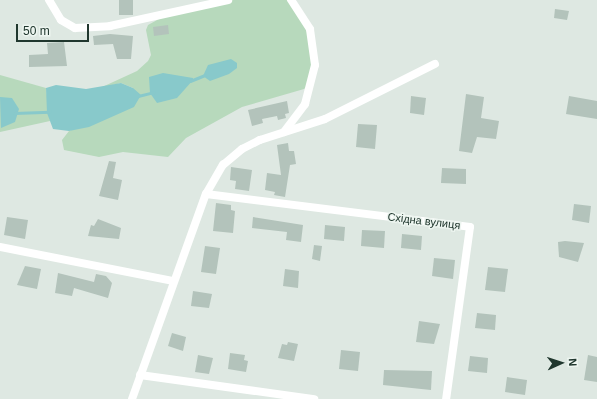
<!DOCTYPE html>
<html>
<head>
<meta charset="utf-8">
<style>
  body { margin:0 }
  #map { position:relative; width:597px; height:399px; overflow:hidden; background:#dee8e2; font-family:Helvetica,sans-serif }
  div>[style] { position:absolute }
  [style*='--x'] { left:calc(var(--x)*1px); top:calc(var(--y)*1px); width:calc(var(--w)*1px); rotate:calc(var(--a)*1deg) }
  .green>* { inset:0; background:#b7d9bc }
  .water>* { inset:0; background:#88c9cb }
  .stream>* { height:3px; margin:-1.5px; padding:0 1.5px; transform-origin:1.5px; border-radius:1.5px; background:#88c9cb }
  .building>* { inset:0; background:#b3c3bb }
  .street>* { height:8px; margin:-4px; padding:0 4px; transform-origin:4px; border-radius:4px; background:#fff }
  span { translate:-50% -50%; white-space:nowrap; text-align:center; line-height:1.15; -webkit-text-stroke:3px #edf5f0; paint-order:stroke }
  .street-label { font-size:11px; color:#20372e }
  .north { position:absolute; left:541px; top:343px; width:40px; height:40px; -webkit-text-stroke:3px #edf5f0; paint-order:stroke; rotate:87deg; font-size:11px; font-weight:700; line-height:16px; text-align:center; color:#20372e }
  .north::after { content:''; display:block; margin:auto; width:14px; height:18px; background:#20372e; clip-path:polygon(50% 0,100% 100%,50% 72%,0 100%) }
  .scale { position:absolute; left:16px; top:24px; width:73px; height:18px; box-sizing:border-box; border:2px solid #20372e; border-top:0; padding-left:5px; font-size:12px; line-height:14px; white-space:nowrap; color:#20372e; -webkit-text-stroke:3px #edf5f0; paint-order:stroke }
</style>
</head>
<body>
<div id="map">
  <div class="green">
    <div style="clip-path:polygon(228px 0,291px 0,310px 29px,312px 83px,304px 89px,242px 107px,186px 138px,168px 157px,123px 152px,99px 157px,64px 150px,62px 140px,69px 131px,129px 105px,133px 88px,121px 83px,100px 88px,137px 71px,148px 61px,151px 55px,146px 30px,148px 25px,170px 13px)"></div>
    <div style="clip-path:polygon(0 75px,46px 88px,50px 121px,0 132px)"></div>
  </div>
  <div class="water">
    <div style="clip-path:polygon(231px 59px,237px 63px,237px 68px,229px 74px,210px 81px,203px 76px,208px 65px)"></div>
    <div style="clip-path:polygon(163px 73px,193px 78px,193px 80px,177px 98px,157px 103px,150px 93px,149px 77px)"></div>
    <div style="clip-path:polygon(121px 83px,133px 88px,141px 95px,134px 107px,89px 127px,69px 131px,53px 129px,47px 113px,46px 88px,56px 85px,86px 89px)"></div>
    <div style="clip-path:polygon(0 97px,12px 98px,19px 109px,15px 122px,1px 128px)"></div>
  </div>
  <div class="stream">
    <div style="--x:190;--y:81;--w:16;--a:-22"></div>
    <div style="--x:138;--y:96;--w:16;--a:-14"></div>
    <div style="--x:14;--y:113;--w:36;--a:-2"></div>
  </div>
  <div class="building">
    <div style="clip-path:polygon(119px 0,133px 0,133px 15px,119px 15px)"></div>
    <div style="clip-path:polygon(555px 9px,569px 11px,567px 20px,554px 18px)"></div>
    <div style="clip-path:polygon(168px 25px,169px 34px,154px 36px,153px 27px)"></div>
    <div style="clip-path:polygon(110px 34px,133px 36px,131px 59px,117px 59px,113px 44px,94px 45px,93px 36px)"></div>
    <div style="clip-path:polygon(64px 42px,67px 66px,29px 67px,29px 55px,48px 54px,47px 43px)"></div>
    <div style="clip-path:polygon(466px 94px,484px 97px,481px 118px,499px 121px,496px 139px,477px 137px,472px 153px,459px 151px)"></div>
    <div style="clip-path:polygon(411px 96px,426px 98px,424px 115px,410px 113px)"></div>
    <div style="clip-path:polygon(569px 96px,597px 101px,597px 119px,566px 114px)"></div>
    <div style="clip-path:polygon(287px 101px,289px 113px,285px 114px,286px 118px,278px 120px,277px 116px,262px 119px,263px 123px,252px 126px,248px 110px)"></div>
    <div style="clip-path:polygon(358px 124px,377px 125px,375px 149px,356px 147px)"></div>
    <div style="clip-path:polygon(288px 143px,289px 151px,294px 151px,296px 164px,290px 165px,285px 197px,274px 195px,275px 192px,265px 190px,267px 173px,281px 175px,277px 145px)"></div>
    <div style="clip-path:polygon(109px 161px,116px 162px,113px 178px,122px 180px,118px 200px,99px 196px)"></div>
    <div style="clip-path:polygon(231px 167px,252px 170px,249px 191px,235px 189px,236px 181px,230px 180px)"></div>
    <div style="clip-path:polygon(442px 168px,466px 169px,466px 184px,441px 183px)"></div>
    <div style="clip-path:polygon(216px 203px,231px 205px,231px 210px,235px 211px,233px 233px,213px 231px)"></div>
    <div style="clip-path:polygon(574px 204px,591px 206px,589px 223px,572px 220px)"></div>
    <div style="clip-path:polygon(7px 217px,28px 220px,25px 239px,4px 235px)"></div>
    <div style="clip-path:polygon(253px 217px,303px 225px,301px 242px,286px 240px,287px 232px,252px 228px)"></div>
    <div style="clip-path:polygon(98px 219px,121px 228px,119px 239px,88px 236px,91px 225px,94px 226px)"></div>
    <div style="clip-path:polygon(325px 225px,345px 227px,344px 241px,324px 239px)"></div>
    <div style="clip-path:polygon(362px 230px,385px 231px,384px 248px,361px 246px)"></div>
    <div style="clip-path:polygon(402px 234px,422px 236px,421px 250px,401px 248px)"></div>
    <div style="clip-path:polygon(565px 241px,584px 243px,578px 262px,559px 257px,558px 242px)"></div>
    <div style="clip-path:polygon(314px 245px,322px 246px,320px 261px,312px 259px)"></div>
    <div style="clip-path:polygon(205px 246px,220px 248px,216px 274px,201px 272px)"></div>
    <div style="clip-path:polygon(434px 258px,455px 260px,453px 279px,432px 276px)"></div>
    <div style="clip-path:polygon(25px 266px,41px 269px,37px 289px,17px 285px)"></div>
    <div style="clip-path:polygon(488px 267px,508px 269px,505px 292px,485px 290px)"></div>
    <div style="clip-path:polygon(285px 269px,299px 271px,298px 288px,283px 286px)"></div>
    <div style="clip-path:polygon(58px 273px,94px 282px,96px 274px,106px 276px,112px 283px,108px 298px,74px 288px,72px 296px,55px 293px)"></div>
    <div style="clip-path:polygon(193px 291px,212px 294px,209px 308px,191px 306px)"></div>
    <div style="clip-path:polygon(477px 313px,496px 315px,495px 330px,475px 328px)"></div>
    <div style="clip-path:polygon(419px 321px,440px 324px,434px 344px,416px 342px)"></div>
    <div style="clip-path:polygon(172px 333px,186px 337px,183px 351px,168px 346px)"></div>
    <div style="clip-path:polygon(288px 342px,298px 344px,294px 361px,278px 358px,282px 344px,287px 345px)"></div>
    <div style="clip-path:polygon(341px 350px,360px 352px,358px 371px,339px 369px)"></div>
    <div style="clip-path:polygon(230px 353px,245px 355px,244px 360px,248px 361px,246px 372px,228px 369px)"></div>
    <div style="clip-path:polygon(198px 355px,213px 358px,209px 374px,195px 372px)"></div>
    <div style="clip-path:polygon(588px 355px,597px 357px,597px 382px,584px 380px)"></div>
    <div style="clip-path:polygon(470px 356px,488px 358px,487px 373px,468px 371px)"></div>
    <div style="clip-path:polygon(384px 370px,432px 371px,431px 390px,383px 385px)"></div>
    <div style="clip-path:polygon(507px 377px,527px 380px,525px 395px,505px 392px)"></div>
  </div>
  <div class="street">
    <div style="--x:49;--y:0;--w:23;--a:59"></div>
    <div style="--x:61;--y:20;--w:16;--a:30"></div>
    <div style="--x:75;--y:28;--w:35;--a:-3"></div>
    <div style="--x:110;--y:26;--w:121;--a:-12.4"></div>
    <div style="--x:284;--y:132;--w:35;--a:-53"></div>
    <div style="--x:305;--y:104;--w:40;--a:-75.6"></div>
    <div style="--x:315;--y:65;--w:36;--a:-98"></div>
    <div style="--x:310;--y:29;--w:35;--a:-123"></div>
    <div style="--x:206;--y:194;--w:266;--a:7.1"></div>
    <div style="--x:470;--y:227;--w:174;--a:97.9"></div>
    <div style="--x:0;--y:247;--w:177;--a:11.1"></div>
    <div style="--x:140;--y:375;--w:176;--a:7.9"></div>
    <div style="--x:132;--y:399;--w:218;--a:-70.2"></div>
    <div style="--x:206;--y:194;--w:34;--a:-60"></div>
    <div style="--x:223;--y:165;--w:25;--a:-40"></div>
    <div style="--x:242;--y:149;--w:20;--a:-27"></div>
    <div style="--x:260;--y:140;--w:68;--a:-17.9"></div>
    <div style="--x:325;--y:119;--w:123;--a:-26.6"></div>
  </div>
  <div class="street-label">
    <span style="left:424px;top:221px;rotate:7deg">Східна вулиця</span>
  </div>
  <div class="north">N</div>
  <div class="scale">50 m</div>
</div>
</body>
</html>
